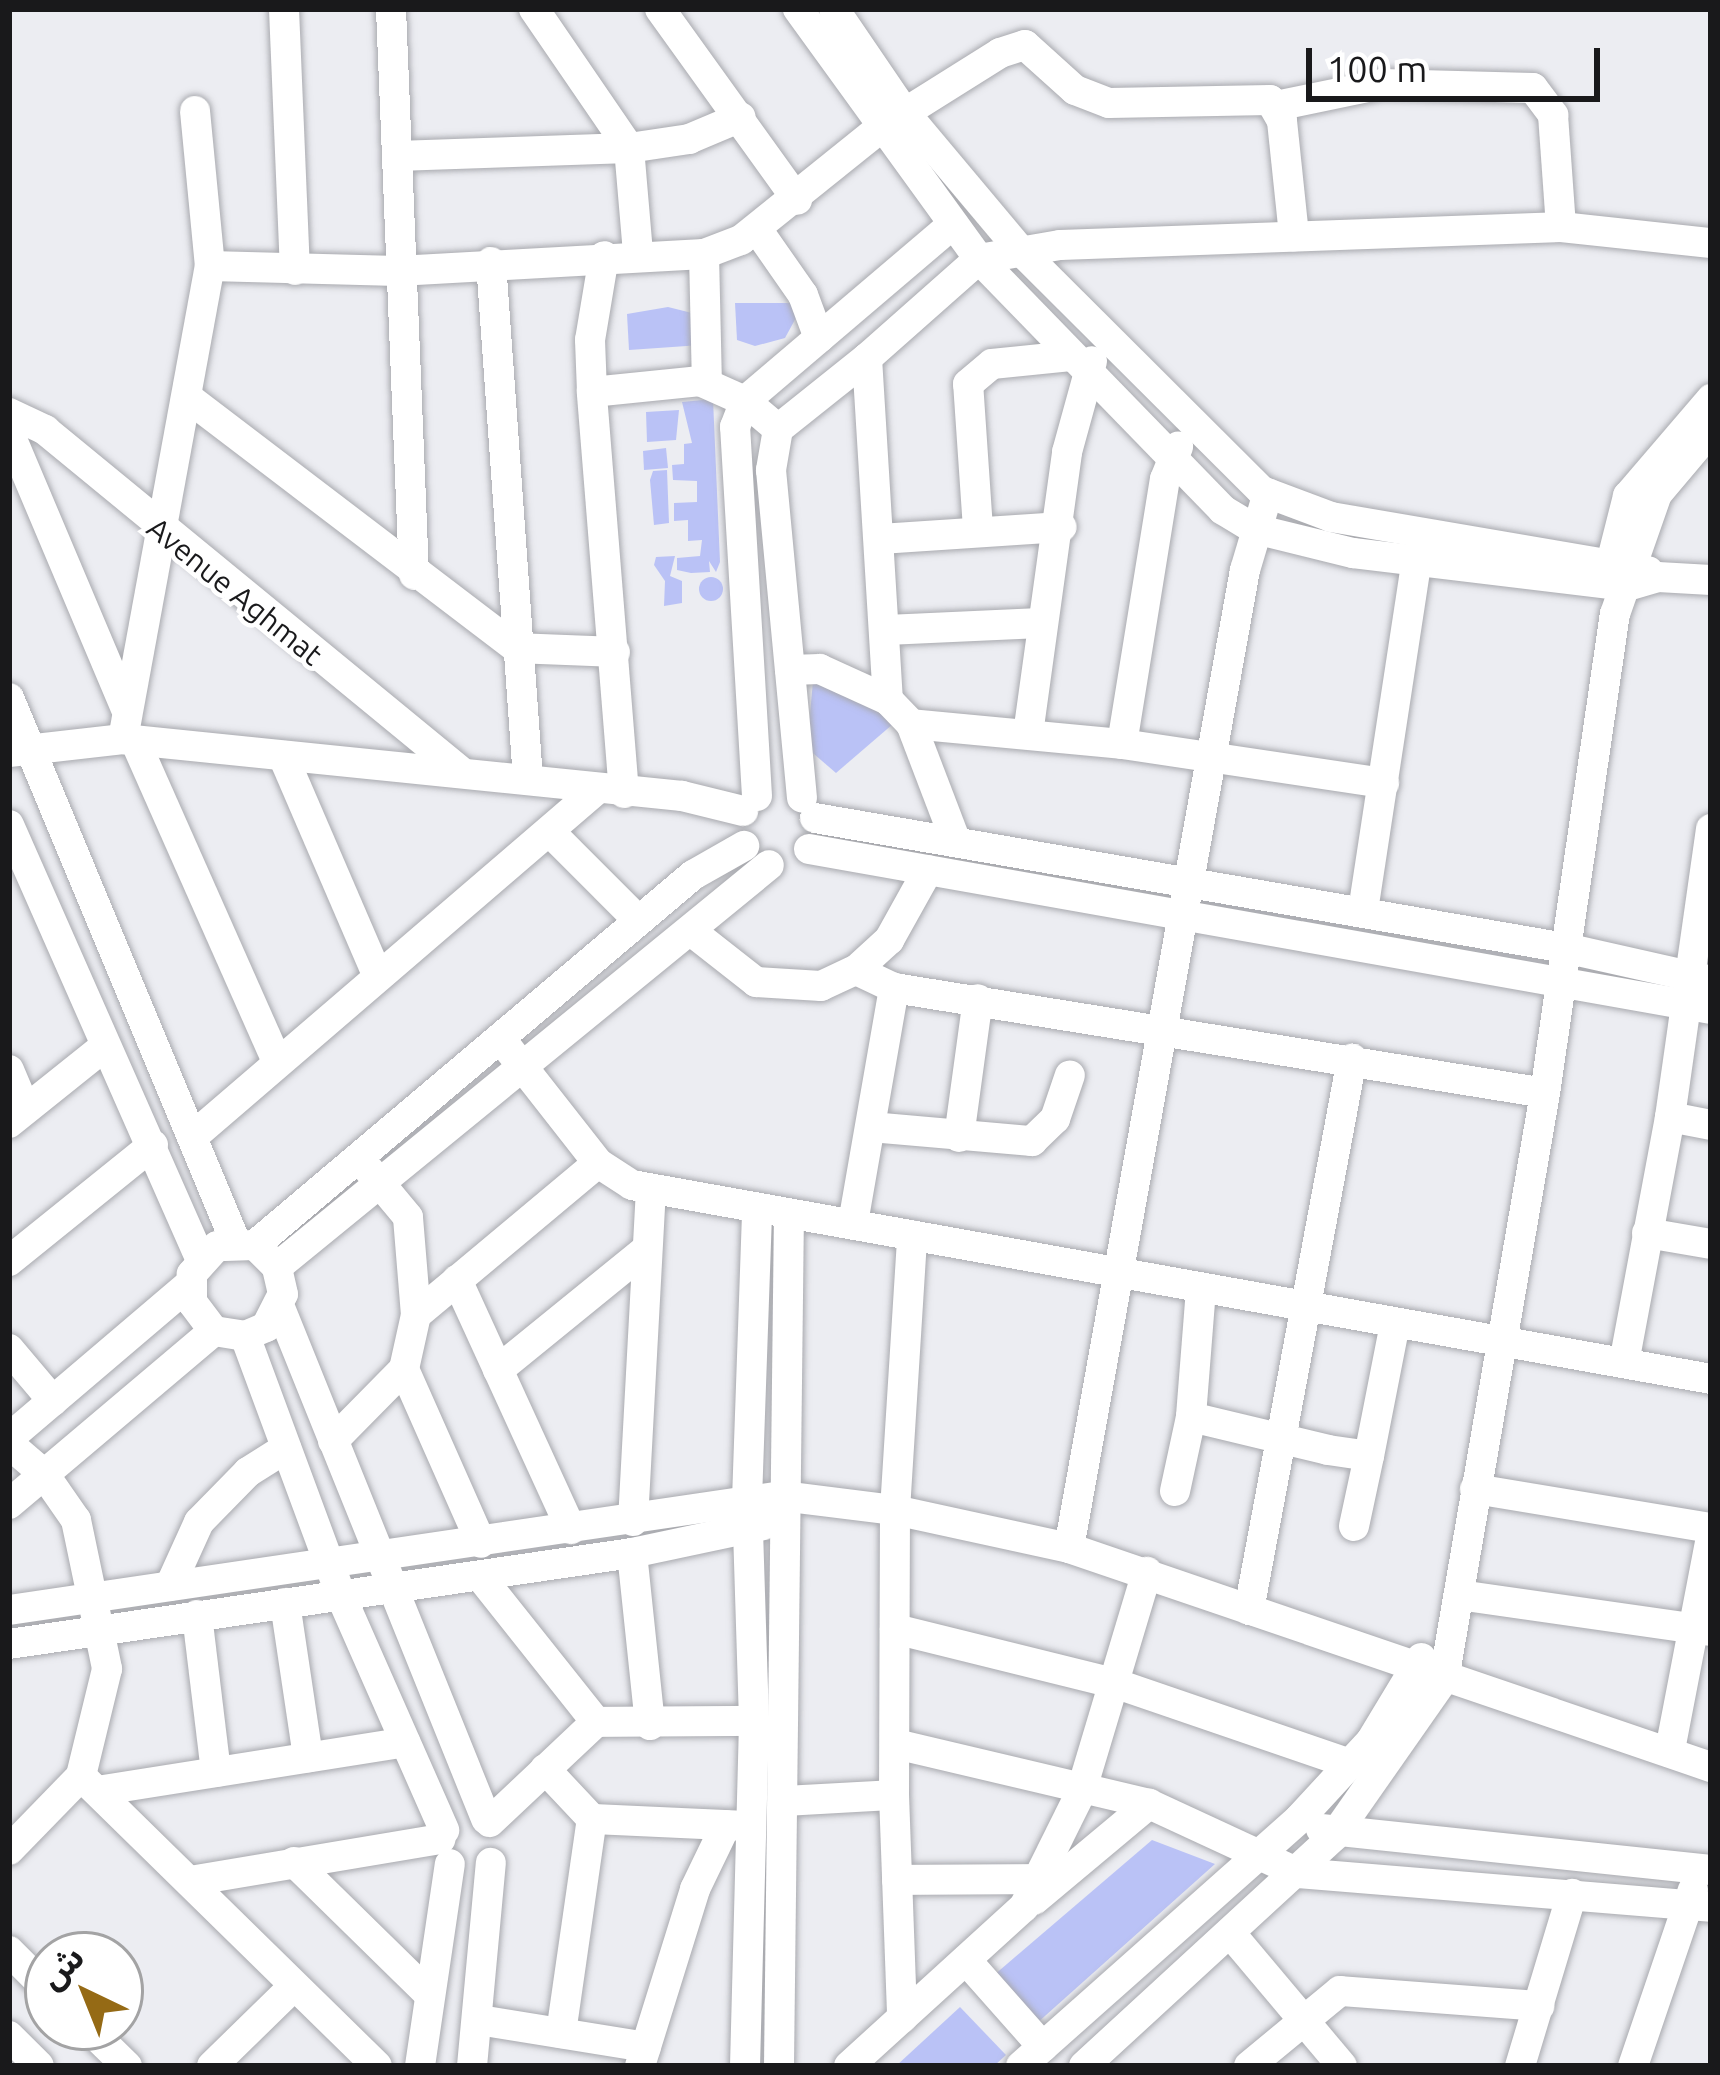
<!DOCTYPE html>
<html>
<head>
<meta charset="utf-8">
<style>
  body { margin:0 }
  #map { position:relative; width:1720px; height:2075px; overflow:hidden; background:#ecedf2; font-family:Ubuntu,"Noto Sans Arabic",sans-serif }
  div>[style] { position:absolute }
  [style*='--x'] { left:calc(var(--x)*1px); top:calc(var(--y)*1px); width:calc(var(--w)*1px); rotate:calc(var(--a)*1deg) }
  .building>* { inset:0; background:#bac2f6 }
  .round { border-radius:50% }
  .roads { filter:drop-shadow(0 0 3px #a9aaaf) drop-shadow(0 0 3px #a9aaaf) }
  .minor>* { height:30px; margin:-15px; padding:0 15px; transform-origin:15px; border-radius:15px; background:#fff }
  span { translate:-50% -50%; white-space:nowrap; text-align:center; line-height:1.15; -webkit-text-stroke:9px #fff; paint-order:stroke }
  .street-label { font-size:30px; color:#19191b }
  .frame { position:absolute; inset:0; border:12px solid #19191b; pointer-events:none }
  .north { position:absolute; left:24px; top:1931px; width:120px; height:120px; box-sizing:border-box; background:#fff; border:3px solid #a3a3a4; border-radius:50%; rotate:317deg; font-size:33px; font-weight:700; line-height:48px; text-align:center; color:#19191b }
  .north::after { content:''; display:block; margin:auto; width:42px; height:54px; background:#956a15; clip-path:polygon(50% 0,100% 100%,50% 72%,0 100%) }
  .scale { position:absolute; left:1306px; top:48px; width:294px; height:54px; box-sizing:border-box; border:6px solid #19191b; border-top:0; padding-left:15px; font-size:36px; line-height:42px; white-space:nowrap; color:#19191b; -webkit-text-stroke:9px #fff; paint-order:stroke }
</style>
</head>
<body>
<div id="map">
  <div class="building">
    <div style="clip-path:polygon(735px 303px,804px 303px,785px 338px,755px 346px,737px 340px)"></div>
    <div style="clip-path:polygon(668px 307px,696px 314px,701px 345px,629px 350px,627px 314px)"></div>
    <div style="clip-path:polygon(713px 399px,720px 562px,716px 572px,709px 561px,710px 572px,691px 573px,677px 570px,677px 558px,700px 556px,702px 540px,688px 541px,688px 520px,674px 521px,674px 503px,697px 502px,697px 481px,673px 480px,672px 465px,684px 464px,684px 444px,692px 443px,682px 402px)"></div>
    <div style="clip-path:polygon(679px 410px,676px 440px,647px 442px,646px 412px)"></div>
    <div style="clip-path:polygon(666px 448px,668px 468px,644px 470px,643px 451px)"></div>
    <div style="clip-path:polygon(667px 470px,669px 523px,654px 525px,650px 480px,653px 471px)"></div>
    <div style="clip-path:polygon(675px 556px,670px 576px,682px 581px,682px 603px,664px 606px,665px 581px,654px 565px,656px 557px)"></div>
    <div class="round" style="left:699px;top:577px;width:24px;height:24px"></div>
    <div style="clip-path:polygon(813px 681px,867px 690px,893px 724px,836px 773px,807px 748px)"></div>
    <div style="clip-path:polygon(1152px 1840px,1215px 1864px,1036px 2024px,993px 1976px)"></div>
    <div style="clip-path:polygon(960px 2007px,1006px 2055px,994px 2066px,896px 2066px)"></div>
  </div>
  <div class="roads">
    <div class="minor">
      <div style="--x:284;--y:9;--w:261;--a:87.6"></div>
      <div style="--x:391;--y:9;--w:566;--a:87.67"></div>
      <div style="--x:534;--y:9;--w:168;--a:55.6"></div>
      <div style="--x:629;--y:148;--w:104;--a:85.1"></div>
      <div style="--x:660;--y:9;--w:235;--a:54.3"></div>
      <div style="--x:798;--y:9;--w:309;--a:54.1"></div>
      <div style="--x:979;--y:259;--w:350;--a:45.8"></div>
      <div style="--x:1223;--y:510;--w:37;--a:31"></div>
      <div style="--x:1255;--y:529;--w:101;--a:13.8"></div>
      <div style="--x:1353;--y:553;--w:276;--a:6.9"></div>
      <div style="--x:1627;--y:586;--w:32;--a:-16"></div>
      <div style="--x:1658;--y:577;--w:53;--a:3.2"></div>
      <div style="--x:834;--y:9;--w:126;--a:55.7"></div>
      <div style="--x:905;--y:113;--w:180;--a:50"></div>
      <div style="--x:1021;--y:251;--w:340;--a:44.9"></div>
      <div style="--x:1262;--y:491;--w:74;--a:20.6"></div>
      <div style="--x:1331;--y:517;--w:322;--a:9.7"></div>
      <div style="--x:1276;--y:106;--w:108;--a:-11.7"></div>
      <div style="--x:1382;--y:84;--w:151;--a:1.5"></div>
      <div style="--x:1533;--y:88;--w:34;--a:53"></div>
      <div style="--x:1553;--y:115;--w:112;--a:85.9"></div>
      <div style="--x:195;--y:111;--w:156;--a:84.5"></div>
      <div style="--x:397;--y:156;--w:232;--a:-2"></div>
      <div style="--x:629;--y:148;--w:61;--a:-8.5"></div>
      <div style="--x:689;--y:139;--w:56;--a:-22.9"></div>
      <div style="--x:757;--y:229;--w:80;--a:55.1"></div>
      <div style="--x:803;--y:295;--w:46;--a:69.6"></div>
      <div style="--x:704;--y:254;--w:129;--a:88.7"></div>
      <div style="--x:491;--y:262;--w:519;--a:85.91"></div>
      <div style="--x:867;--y:358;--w:149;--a:-41.5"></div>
      <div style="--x:979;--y:259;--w:82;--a:-9.8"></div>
      <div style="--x:1060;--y:245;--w:501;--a:-2.06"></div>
      <div style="--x:1561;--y:227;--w:151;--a:6.1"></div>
      <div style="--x:592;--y:392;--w:52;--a:-92.2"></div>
      <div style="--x:590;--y:340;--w:85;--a:-80.5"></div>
      <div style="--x:187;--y:397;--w:415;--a:37.3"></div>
      <div style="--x:517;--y:648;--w:98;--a:2.3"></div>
      <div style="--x:9;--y:413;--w:40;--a:25"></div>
      <div style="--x:45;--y:430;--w:536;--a:39.39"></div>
      <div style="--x:778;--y:429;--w:42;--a:99.7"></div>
      <div style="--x:771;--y:470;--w:329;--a:84.6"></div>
      <div style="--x:9;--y:432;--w:303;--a:67.1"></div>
      <div style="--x:978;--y:529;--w:145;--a:-93.9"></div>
      <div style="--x:968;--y:384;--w:31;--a:-40"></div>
      <div style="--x:992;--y:364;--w:79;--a:-5.8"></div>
      <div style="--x:880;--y:539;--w:182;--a:-3.8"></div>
      <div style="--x:1607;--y:579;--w:86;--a:-75.8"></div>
      <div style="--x:1628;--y:496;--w:128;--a:-49.4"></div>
      <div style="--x:885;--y:630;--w:157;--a:-2.6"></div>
      <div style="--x:790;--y:670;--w:30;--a:-2"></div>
      <div style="--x:820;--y:669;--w:75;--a:24.5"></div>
      <div style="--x:9;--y:698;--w:590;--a:67.39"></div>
      <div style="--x:911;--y:724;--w:212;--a:5.4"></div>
      <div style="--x:1122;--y:744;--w:265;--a:8.5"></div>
      <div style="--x:1028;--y:734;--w:285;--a:-82.1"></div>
      <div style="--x:1067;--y:452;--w:94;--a:-74.6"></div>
      <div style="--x:123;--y:739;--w:481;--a:-79.6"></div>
      <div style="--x:210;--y:266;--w:188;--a:1.5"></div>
      <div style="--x:398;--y:271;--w:306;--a:-3.2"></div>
      <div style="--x:704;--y:254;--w:40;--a:-21"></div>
      <div style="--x:741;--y:240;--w:177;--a:-38.8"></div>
      <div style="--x:879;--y:129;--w:143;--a:-32.1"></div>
      <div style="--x:1000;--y:53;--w:26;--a:-18"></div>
      <div style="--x:1025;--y:45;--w:67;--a:42"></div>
      <div style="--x:1075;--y:90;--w:36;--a:21"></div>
      <div style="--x:1109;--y:103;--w:161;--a:-1.1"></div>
      <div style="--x:1270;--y:100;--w:24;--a:60"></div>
      <div style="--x:1282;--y:121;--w:116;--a:84"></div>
      <div style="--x:135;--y:741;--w:351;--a:66.1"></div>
      <div style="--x:1122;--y:744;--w:268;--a:-80.8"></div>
      <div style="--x:1165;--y:479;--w:35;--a:-68"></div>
      <div style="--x:9;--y:752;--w:115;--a:-6.5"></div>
      <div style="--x:123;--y:739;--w:562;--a:5.82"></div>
      <div style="--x:682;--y:796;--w:63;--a:13.8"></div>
      <div style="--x:283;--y:756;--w:237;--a:66.7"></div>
      <div style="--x:624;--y:793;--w:402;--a:-94.6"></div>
      <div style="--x:592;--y:392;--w:109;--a:-5.8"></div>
      <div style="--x:700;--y:381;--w:49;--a:24"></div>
      <div style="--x:745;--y:401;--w:273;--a:-40.4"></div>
      <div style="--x:757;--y:796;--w:370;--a:-93.4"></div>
      <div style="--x:735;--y:427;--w:28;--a:-69"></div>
      <div style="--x:745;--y:401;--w:43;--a:40.3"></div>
      <div style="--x:778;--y:429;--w:114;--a:-38.6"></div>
      <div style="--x:867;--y:358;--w:343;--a:86.5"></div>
      <div style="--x:888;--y:700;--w:33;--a:46"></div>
      <div style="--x:911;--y:724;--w:126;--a:69.1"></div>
      <div style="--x:815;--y:818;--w:761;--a:9.83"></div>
      <div style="--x:1565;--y:948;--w:150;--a:12.7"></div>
      <div style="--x:9;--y:825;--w:474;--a:66.2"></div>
      <div style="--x:550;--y:832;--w:124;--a:45"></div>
      <div style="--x:809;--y:849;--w:916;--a:10.06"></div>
      <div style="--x:1363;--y:911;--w:355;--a:-81.3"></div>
      <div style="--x:691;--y:931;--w:83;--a:38.1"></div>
      <div style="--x:756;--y:982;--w:65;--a:3.5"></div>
      <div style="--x:821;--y:986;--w:38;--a:-25"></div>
      <div style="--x:856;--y:970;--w:45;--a:-42.3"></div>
      <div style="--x:889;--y:940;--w:80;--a:-60.9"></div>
      <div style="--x:856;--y:970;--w:42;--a:25.3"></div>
      <div style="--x:894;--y:988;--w:659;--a:9.16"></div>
      <div style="--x:500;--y:1038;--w:159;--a:51.9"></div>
      <div style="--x:598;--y:1163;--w:40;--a:32.9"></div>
      <div style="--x:632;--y:1185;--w:1096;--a:10.19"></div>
      <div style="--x:9;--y:1070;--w:41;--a:67.2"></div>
      <div style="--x:1670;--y:1117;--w:42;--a:11"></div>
      <div style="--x:9;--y:1123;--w:123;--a:-38.7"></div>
      <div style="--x:871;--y:1127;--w:162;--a:5"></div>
      <div style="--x:1032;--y:1141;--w:32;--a:-44"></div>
      <div style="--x:1055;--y:1119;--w:46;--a:-71.2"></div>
      <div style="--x:197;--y:1133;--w:525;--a:-40.67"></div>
      <div style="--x:959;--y:1137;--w:139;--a:-82.2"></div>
      <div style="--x:853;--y:1223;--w:239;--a:-80.1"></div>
      <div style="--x:1647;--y:1233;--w:65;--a:9.8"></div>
      <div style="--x:255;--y:1245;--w:573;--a:-40.19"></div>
      <div style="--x:693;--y:875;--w:59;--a:-29.6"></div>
      <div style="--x:9;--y:1261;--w:185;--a:-38.9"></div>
      <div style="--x:277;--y:1267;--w:635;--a:-39.25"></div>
      <div style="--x:457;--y:1280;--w:274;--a:65.4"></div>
      <div style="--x:1201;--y:1289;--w:128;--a:94.5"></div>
      <div style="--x:1191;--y:1417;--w:141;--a:13.5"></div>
      <div style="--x:1328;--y:1450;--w:41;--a:8.3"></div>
      <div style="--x:1369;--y:1456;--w:135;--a:-78.9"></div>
      <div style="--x:281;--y:1310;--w:549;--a:68.06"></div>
      <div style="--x:416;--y:1315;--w:237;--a:-39.9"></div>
      <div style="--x:245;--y:1336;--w:277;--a:69.7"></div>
      <div style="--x:341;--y:1596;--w:256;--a:66.2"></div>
      <div style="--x:9;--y:1349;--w:68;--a:49.8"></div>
      <div style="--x:1624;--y:1363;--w:250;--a:-79.4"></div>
      <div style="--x:1670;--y:1117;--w:291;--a:-81.9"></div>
      <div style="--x:404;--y:1369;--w:190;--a:66.1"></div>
      <div style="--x:498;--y:1370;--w:192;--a:-39.1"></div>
      <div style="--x:9;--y:1438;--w:236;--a:-40.4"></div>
      <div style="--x:333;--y:1441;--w:101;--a:-45.4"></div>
      <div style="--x:404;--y:1369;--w:55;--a:-77.5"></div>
      <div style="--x:416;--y:1315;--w:98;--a:-94.7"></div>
      <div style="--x:408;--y:1217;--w:62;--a:-129.8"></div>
      <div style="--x:9;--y:1444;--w:46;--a:40.6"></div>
      <div style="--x:44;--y:1474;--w:56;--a:55.2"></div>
      <div style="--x:76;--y:1520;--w:152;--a:78.2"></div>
      <div style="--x:107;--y:1669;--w:110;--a:103.7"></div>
      <div style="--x:81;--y:1776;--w:103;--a:134.2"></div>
      <div style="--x:1475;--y:1489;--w:239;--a:9.4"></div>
      <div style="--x:1175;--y:1491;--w:76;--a:-77.8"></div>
      <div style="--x:9;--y:1504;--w:268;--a:-40.2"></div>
      <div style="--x:214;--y:1331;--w:31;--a:9"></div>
      <div style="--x:245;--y:1336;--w:23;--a:-23"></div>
      <div style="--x:266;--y:1327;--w:37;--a:-63"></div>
      <div style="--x:283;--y:1294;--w:28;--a:-103"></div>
      <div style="--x:277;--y:1267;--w:31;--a:-135"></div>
      <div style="--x:255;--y:1245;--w:38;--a:178"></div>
      <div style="--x:217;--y:1246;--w:38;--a:132"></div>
      <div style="--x:192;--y:1274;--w:28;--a:90"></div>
      <div style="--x:192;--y:1302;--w:36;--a:53"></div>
      <div style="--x:633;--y:1521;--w:331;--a:-86.9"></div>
      <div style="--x:1354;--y:1526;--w:72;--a:-77.9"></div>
      <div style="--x:1069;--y:1548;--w:994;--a:-79.8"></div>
      <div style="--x:1245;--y:570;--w:80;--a:-73.4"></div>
      <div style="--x:632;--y:1553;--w:173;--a:84"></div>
      <div style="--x:480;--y:1576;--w:186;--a:51.5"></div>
      <div style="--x:596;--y:1722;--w:146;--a:136.7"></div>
      <div style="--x:170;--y:1586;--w:70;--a:-65.6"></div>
      <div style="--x:199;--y:1522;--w:70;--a:-45.6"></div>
      <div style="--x:248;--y:1472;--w:45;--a:-32.3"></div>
      <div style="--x:1459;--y:1595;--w:255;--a:8.1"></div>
      <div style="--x:285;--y:1603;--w:156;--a:81.5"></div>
      <div style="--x:9;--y:1610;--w:781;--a:-8.39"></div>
      <div style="--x:782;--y:1496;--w:114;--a:7.1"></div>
      <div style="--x:895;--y:1510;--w:178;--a:12.3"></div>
      <div style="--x:1069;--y:1548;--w:678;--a:18.84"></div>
      <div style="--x:1249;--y:1610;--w:561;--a:-79.41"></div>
      <div style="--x:197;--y:1615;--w:158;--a:83.1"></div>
      <div style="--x:895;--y:1629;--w:226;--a:13.9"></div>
      <div style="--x:1114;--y:1683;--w:250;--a:18.9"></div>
      <div style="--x:9;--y:1644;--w:630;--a:-8.31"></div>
      <div style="--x:632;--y:1553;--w:135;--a:-12"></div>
      <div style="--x:596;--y:1722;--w:158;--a:-0.4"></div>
      <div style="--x:896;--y:1744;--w:260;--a:13.3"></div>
      <div style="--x:1149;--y:1804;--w:164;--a:24.8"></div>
      <div style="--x:1298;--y:1873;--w:414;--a:4.7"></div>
      <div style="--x:1670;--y:1750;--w:216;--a:-79.1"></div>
      <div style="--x:545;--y:1769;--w:69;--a:46.8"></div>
      <div style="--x:81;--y:1776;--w:414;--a:44.4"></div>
      <div style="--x:97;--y:1791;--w:312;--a:-9"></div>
      <div style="--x:894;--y:1795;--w:223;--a:87.9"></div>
      <div style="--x:786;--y:1801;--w:108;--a:-3.2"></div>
      <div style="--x:894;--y:1795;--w:285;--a:-89.8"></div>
      <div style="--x:895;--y:1510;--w:275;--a:-86.4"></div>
      <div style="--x:1321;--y:1829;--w:392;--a:6"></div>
      <div style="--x:294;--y:1862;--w:190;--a:44.4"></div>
      <div style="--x:897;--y:1880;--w:141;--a:-0.4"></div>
      <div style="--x:190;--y:1881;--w:254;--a:-9.5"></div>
      <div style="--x:1034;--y:1900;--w:150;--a:-39.9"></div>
      <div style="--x:1231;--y:1934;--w:172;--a:49.9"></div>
      <div style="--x:9;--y:1951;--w:55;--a:45"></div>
      <div style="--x:966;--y:1960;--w:116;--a:48.5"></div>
      <div style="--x:479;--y:2020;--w:169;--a:9.2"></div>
      <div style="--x:87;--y:2027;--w:56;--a:44.3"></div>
      <div style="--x:561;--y:2033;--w:216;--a:-81.8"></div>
      <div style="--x:592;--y:1819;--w:156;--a:2.6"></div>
      <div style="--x:9;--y:2036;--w:42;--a:45"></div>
      <div style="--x:212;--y:2066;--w:113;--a:-44.3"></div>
      <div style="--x:420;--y:2066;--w:204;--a:-81.6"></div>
      <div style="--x:472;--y:2066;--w:204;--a:-84.7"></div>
      <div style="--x:640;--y:2066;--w:185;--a:-72.7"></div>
      <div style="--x:695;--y:1889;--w:71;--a:-64.2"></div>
      <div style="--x:745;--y:2066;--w:345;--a:-88.5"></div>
      <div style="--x:754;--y:1721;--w:221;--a:-91.8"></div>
      <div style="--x:747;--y:1500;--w:288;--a:-88"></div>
      <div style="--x:779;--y:2066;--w:849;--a:-89.33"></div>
      <div style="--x:849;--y:2066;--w:236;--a:-42.3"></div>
      <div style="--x:1024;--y:1907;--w:128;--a:-63.6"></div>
      <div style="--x:1081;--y:1792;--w:230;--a:-73.3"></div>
      <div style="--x:1021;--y:2066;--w:372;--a:-41.6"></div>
      <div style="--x:1299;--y:1819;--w:106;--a:-47.3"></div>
      <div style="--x:1371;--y:1741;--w:97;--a:-58.9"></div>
      <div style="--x:1084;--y:2066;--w:340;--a:-42.6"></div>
      <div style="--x:1334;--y:1836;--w:192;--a:-55"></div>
      <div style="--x:1444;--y:1679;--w:595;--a:-80.22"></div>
      <div style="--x:1545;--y:1093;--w:484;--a:-81.7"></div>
      <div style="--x:1615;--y:614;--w:127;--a:-70.7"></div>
      <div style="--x:1657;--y:494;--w:84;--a:-49.8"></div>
      <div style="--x:1249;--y:2066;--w:118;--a:-39.5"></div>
      <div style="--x:1340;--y:1991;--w:200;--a:4.3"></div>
      <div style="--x:1520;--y:2066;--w:180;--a:-73.2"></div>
      <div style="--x:1633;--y:2066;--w:186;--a:-71.2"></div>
    </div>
  </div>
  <div class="street-label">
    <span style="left:235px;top:591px;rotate:39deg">Avenue Aghmat</span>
  </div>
  <div class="frame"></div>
  <div class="north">ش</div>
  <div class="scale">100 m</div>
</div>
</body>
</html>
